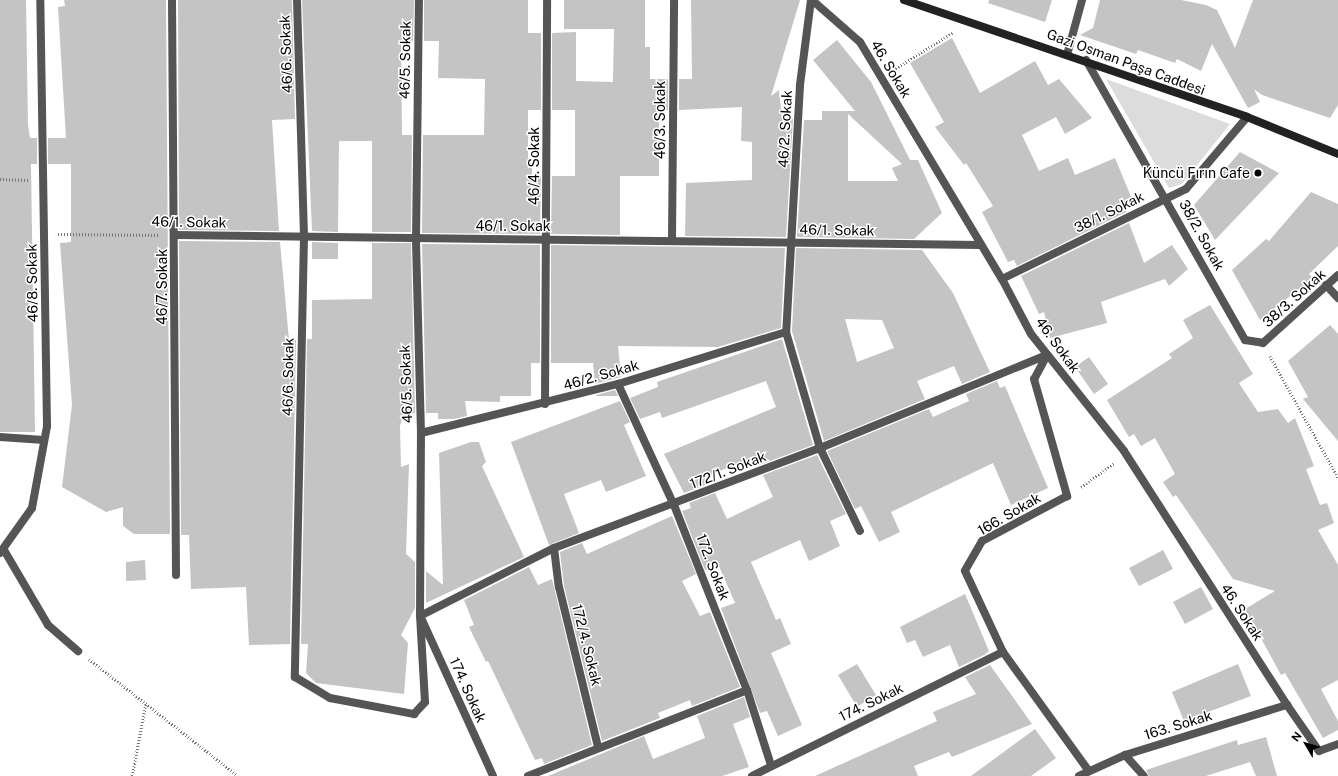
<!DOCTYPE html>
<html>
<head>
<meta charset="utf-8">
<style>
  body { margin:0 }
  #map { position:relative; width:1338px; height:776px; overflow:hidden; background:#fff; font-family:"Public Sans",sans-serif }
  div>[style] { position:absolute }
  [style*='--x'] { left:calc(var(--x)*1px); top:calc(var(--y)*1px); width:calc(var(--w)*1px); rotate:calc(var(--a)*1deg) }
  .green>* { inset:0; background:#dcdcdc }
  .building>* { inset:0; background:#c4c4c4 }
  .path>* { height:2.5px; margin-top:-1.25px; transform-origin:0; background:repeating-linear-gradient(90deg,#777 0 1px,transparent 0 3px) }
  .service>* { height:8px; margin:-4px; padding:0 4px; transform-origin:4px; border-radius:4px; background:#555 }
  .minor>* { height:8px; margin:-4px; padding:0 4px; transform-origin:4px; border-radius:4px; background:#555 }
  .secondary>* { height:8px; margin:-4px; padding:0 4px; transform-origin:4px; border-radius:4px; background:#222 }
  .dots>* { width:11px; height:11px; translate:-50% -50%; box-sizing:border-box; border:2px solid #fff; border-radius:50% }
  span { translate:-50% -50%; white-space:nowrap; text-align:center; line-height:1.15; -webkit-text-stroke:3px #fff; paint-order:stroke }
  .street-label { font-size:14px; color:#000 }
  .poi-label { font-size:14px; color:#000 }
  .right { translate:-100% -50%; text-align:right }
  .north { position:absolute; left:1286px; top:724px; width:40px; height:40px; -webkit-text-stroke:3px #fff; paint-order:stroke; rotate:308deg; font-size:11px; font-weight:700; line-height:16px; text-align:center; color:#000 }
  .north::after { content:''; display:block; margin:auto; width:14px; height:18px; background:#000; clip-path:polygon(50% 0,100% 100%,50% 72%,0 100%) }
</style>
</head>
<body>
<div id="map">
  <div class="green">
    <div style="clip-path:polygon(1106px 79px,1230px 124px,1182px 184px,1169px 188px)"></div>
  </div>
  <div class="building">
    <div style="clip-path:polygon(0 0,26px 0,28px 125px,30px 138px,37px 138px,37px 164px,31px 164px,35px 432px,0 432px)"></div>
    <div style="clip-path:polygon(64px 0,166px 0,170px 534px,134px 534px,123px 526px,123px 507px,106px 512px,62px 487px,72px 405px,60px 243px,71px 242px,71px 164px,48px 164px,48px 138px,66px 138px,58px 7px,65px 6px)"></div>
    <div style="clip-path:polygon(178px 0,292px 0,295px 119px,272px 120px,279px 231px,179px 230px)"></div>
    <div style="clip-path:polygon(302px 0,414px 0,413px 41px,401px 41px,402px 135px,412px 135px,411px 232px,372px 232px,372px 141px,339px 141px,338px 232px,312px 231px)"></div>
    <div style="clip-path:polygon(424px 0,528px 0,528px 33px,541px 33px,541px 110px,528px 110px,528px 168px,532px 168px,532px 176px,541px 176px,540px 234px,422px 233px,423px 135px,484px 135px,485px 79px,438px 78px,439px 41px,424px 41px)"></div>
    <div style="clip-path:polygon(564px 0,645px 0,645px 47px,650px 47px,650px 79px,668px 79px,668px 110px,659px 110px,659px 176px,620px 176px,620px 235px,551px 234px,552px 176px,575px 176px,575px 110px,552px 110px,552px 33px,576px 32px,576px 81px,613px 82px,614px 29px,564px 29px)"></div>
    <div style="clip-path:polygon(691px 0,800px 0,771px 96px,779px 90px,782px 119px,793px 119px,786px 237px,685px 236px,686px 183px,752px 180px,752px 142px,741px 141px,742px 107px,679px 110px,679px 79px,692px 79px)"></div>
    <div style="clip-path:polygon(989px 0,1052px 0,1045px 22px,988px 3px)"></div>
    <div style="clip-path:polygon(1100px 0,1181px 0,1206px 5px,1217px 10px,1235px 48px,1253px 0,1338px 0,1338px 105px,1330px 118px,1262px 95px,1254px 89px,1260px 102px,1248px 108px,1212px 44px,1201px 71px,1177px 59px,1175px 63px,1138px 50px,1136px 54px,1080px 35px,1093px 28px)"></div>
    <div style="clip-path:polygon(952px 38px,980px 93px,1035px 61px,1048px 85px,1059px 79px,1092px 118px,1065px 134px,1056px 117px,1022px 135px,1039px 171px,1068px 158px,1075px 175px,1115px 158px,1132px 199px,1122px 203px,1126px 212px,1017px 266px,1014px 260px,1008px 262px,982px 212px,993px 206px,966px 163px,964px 165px,935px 127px,944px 122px,910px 63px)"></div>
    <div style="clip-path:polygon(evenodd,837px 40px,871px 82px,910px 160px,918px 160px,942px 213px,914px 239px,797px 237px,804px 120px,822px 120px,822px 111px,855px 111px,813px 60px,837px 40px,848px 114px,902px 164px,892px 168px,898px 181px,848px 181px,848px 114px)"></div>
    <div style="clip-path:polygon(1240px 152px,1279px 173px,1215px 240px,1194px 205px)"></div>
    <div style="clip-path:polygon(1311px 192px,1338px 204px,1338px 246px,1309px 274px,1313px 278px,1260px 320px,1232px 270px,1266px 239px,1269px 241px)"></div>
    <div style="clip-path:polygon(1129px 223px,1144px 263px,1172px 245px,1188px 269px,1169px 286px,1165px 279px,1101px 302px,1107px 323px,1050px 338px,1044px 312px,1039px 314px,1021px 276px)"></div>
    <div style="clip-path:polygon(179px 241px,280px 242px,289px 340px,296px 340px,290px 644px,249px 645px,246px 587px,191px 589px,189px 535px,181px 535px)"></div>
    <div style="clip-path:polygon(312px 242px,338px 243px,338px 259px,312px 259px)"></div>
    <div style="clip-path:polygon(372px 243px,411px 243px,415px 413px,411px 413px,411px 419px,402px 419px,400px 426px,401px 467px,409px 464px,406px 554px,415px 562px,415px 608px,401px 635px,408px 643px,404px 694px,316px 683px,306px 673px,308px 644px,301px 644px,307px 339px,312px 339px,312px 300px,372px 299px)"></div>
    <div style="clip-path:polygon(422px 244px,540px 245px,540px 363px,531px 363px,531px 396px,500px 396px,500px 402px,465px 401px,467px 416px,454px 419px,438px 419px,438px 413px,426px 413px)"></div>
    <div style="clip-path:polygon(551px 245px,785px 248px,781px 328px,718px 347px,618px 346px,621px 377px,595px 384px,593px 363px,551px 363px)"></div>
    <div style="clip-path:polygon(evenodd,796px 248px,922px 250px,953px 293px,990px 372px,962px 384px,954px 366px,917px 381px,925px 399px,824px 441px,792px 331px,796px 248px,845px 319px,882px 320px,894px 348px,857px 362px,845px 319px)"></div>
    <div style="clip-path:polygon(1210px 305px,1253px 374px,1239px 383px,1258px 412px,1278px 409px,1288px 423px,1295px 418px,1314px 466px,1306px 469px,1320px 505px,1327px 503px,1334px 523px,1318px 530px,1338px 565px,1338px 680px,1321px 689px,1338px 721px,1338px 730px,1323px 738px,1285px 673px,1281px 675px,1245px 609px,1275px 591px,1233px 579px,1176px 495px,1173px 497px,1163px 482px,1175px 474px,1155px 438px,1141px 446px,1134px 434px,1129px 437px,1107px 400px,1172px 358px,1169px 354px,1193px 338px,1183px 320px)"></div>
    <div style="clip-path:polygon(1330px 325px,1338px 334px,1338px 441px,1303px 399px,1308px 397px,1288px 361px)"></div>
    <div style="clip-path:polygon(782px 339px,813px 445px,759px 465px,755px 458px,714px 473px,709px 479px,711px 483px,684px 493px,664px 454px,776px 407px,766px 381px,662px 418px,660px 412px,640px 419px,630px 398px,658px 387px,657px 382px)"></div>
    <div style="clip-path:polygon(1089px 357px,1108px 384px,1094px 394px,1075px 367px)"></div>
    <div style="clip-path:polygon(997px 381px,1000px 388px,1005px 386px,1048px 488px,1011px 505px,993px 463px,891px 512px,900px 532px,879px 542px,861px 506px,855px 509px,827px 451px,929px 409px,933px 417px,969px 401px,966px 394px)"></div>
    <div style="clip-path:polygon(615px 390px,618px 396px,596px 396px,596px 395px)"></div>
    <div style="clip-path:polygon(620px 401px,630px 422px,624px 425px,646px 476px,606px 492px,601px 480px,564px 494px,579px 533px,549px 545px,511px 442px)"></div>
    <div style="clip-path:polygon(471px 442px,479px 442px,486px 462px,482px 466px,524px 557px,426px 603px,426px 571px,443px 585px,439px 453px)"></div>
    <div style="clip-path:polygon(817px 455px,846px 514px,830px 521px,840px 546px,809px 561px,800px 540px,751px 562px,776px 620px,780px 618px,791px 644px,771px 653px,802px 725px,778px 736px,767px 711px,760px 713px,721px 608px,735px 603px,718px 564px,705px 570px,682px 511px,691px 508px,689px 503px,715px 493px,727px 519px,773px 497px,763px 475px)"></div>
    <div style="clip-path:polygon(672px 516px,696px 574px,682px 581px,700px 616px,710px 612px,740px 687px,692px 706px,690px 700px,658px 713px,660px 718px,602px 741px,564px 586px,560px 552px,582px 543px,587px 554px)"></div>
    <div style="clip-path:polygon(1163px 550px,1173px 569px,1139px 586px,1129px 568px)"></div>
    <div style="clip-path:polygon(145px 560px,146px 580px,126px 581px,126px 562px)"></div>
    <div style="clip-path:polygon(529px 567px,538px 585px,552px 579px,592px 745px,544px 764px,542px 758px,535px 760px,488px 661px,486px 662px,469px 627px,474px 625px,464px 600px)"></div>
    <div style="clip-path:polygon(1201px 587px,1213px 609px,1185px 624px,1173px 602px)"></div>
    <div style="clip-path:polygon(965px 594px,989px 651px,984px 655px,959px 667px,950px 645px,923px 657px,915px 640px,907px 643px,900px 627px)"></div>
    <div style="clip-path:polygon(857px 664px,876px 695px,857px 707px,838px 675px)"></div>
    <div style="clip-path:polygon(1238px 664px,1251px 696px,1184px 721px,1172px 692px)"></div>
    <div style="clip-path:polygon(990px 665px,1032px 724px,952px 757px,949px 752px,914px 766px,918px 776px,815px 776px,937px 721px,933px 712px,976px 694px,965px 677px)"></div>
    <div style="clip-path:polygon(744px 697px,750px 717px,733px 724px,749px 767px,722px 776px,548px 776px,644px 736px,653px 759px,705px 738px,697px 716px)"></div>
    <div style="clip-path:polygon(1035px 729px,1056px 758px,1031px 776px,971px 776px)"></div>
    <div style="clip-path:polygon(1266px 737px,1277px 776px,1256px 776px,1250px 762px,1206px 776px,1149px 776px,1146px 770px,1237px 740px,1238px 745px)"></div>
  </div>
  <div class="path">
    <div style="--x:893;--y:70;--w:70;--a:-32.1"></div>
    <div style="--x:0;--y:179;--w:28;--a:2"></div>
    <div style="--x:58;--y:234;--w:101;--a:0.6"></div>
    <div style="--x:1270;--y:356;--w:139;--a:60.7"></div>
    <div style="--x:1081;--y:487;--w:41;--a:-36"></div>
    <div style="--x:89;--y:659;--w:189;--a:38.1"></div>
    <div style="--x:132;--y:776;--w:75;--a:-79.3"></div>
  </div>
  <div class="service">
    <div style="--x:4;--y:550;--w:87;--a:59.6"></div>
    <div style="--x:48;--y:625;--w:40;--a:41"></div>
  </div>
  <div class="minor">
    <div style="--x:172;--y:0;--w:575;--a:89.6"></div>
    <div style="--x:297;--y:0;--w:237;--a:88.3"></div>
    <div style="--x:304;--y:237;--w:440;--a:91.2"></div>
    <div style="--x:295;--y:677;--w:41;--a:31"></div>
    <div style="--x:330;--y:698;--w:86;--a:10.8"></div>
    <div style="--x:414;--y:714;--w:16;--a:-47"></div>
    <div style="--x:425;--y:702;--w:86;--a:-93.3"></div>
    <div style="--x:420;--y:616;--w:183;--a:-89.7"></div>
    <div style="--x:421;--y:433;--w:193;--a:-91.5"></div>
    <div style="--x:416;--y:240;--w:240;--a:-89.3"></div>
    <div style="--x:811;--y:0;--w:86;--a:97.4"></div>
    <div style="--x:800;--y:85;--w:247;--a:93.2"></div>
    <div style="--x:786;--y:332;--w:121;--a:73.7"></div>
    <div style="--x:820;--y:448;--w:92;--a:64.3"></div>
    <div style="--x:812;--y:0;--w:64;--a:41.2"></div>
    <div style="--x:860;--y:42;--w:276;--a:59.1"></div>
    <div style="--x:1002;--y:279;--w:62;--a:62.2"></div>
    <div style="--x:1031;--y:334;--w:149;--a:51.5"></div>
    <div style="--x:1124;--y:451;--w:302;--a:57.3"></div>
    <div style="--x:1287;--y:705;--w:56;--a:55.2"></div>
    <div style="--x:1319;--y:751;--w:20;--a:-20"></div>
    <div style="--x:1067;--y:55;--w:57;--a:-74.7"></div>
    <div style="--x:1086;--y:60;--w:322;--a:60.4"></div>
    <div style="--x:1245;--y:340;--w:18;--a:9"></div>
    <div style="--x:1263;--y:343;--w:101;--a:-42.2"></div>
    <div style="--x:175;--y:235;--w:806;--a:0.71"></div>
    <div style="--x:672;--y:240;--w:240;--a:-89.5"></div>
    <div style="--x:1002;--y:279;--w:205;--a:-26.1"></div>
    <div style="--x:1186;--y:189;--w:94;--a:-49.7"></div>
    <div style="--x:1326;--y:285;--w:18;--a:47"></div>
    <div style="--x:1047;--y:355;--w:27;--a:118"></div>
    <div style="--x:1034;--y:379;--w:122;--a:74.2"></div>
    <div style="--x:1067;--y:496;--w:96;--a:152.1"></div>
    <div style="--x:982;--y:541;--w:34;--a:120"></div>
    <div style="--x:965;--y:571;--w:89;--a:64.9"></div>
    <div style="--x:1003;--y:652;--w:145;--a:54.2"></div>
    <div style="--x:618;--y:384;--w:133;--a:65.2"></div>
    <div style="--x:674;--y:505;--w:199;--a:68.5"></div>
    <div style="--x:747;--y:690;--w:79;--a:72.3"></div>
    <div style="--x:545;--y:404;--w:404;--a:-89.7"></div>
    <div style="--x:421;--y:433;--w:203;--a:-14"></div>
    <div style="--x:618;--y:384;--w:176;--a:-17.2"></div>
    <div style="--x:0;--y:437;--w:44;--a:3.9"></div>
    <div style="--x:554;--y:548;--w:39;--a:83"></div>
    <div style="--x:559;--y:587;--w:165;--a:76.3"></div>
    <div style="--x:0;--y:553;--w:55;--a:-54.6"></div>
    <div style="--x:32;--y:508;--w:83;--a:-79.6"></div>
    <div style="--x:47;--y:426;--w:426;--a:-90.9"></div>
    <div style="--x:420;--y:616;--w:150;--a:-26.9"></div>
    <div style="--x:554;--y:548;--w:284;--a:-20.6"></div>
    <div style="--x:820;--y:448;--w:245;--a:-22.3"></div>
    <div style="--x:422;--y:620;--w:171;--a:65.5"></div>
    <div style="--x:1125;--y:755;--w:28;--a:48"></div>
    <div style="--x:528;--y:776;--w:235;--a:-21.4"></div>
    <div style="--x:752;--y:776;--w:280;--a:-26.3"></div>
    <div style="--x:1079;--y:776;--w:51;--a:-24.5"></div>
    <div style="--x:1125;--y:755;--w:170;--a:-17.2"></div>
  </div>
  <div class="secondary">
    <div style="--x:904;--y:0;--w:362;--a:18.8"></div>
    <div style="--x:1247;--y:117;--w:98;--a:22.1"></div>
  </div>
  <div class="dots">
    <div style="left:1258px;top:173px;background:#000"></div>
  </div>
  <div class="street-label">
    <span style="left:286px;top:54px;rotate:-92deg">46/6. Sokak</span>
    <span style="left:405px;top:60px;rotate:-89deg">46/5. Sokak</span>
    <span style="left:1126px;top:62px;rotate:20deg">Gazi Osman Paşa Caddesi</span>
    <span style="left:891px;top:69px;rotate:59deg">46. Sokak</span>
    <span style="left:660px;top:120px;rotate:-90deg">46/3. Sokak</span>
    <span style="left:785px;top:129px;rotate:-87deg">46/2. Sokak</span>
    <span style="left:534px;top:166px;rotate:-90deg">46/4. Sokak</span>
    <span style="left:1109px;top:212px;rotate:-26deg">38/1. Sokak</span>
    <span style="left:189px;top:222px;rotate:1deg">46/1. Sokak</span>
    <span style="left:513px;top:226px">46/1. Sokak</span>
    <span style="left:837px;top:230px;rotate:1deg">46/1. Sokak</span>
    <span style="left:1202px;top:235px;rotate:61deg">38/2. Sokak</span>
    <span style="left:32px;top:283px;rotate:-91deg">46/8. Sokak</span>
    <span style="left:162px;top:287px;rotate:-90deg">46/7. Sokak</span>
    <span style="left:1294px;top:298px;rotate:-42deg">38/3. Sokak</span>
    <span style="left:1058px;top:345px;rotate:54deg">46. Sokak</span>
    <span style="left:601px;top:375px;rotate:-16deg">46/2. Sokak</span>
    <span style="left:288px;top:377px;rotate:-89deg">46/6. Sokak</span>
    <span style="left:406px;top:384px;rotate:-92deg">46/5. Sokak</span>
    <span style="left:728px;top:470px;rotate:-21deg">172/1. Sokak</span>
    <span style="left:1009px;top:514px;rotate:-30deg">166. Sokak</span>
    <span style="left:713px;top:567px;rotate:69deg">172. Sokak</span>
    <span style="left:1242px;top:612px;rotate:57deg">46. Sokak</span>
    <span style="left:587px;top:645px;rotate:76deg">172/4. Sokak</span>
    <span style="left:468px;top:690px;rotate:66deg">174. Sokak</span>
    <span style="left:871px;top:702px;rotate:-26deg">174. Sokak</span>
    <span style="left:1178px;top:725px;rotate:-17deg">163. Sokak</span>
  </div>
  <div class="poi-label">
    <span class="right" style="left:1250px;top:173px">Küncü Fırın Cafe</span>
  </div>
  <div class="north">N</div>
</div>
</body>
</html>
